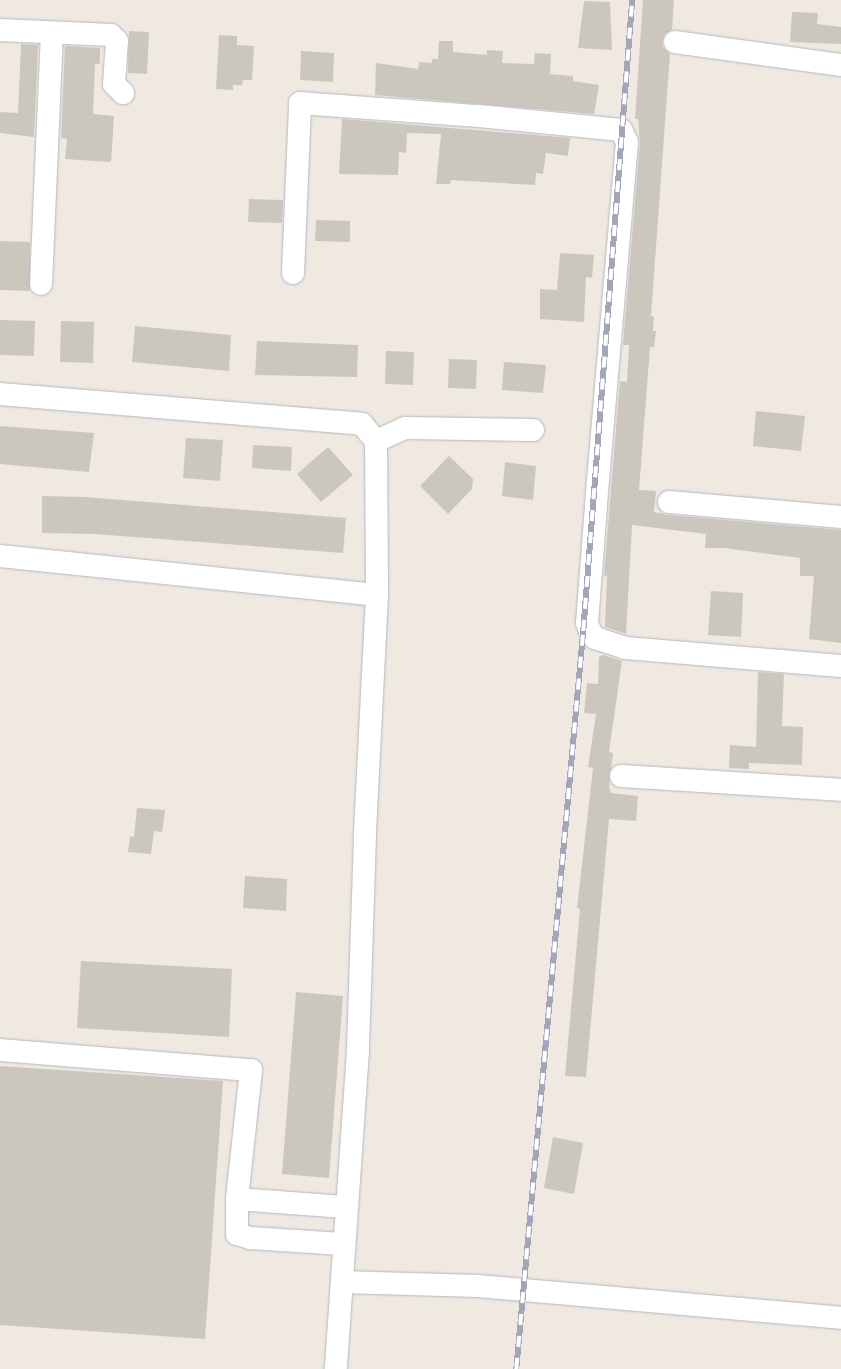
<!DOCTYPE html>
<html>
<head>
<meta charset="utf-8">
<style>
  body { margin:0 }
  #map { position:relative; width:841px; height:1369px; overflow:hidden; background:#efe9e1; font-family:Poppins,sans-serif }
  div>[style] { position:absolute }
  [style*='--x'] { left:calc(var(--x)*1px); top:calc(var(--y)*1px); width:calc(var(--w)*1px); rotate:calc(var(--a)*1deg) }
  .building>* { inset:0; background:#cbc7bf }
  .roads { filter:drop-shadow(0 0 1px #b4b7c1) drop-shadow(0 0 1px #b4b7c1) }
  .minor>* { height:22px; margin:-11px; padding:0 11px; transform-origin:11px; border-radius:11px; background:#fff }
  .rail>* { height:5.5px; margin-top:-2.75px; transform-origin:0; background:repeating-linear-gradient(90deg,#fff 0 11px,#a3a6b8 0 22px); box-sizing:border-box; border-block:1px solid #a3a6b8 }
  span { translate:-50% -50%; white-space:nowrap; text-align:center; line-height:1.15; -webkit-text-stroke:5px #fff; paint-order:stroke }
</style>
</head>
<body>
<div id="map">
  <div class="building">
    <div style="clip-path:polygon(643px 0,674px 0,672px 30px,665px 34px,662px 41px,663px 47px,670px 54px,651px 316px,654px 317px,653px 331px,656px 331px,654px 347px,650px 347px,639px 490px,656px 491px,654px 512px,668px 515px,841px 530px,841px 643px,809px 639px,814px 576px,800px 576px,800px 558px,724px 548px,705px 548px,706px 534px,632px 525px,626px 634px,605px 627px,607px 576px,604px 575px,620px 381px,627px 382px,629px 345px,623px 345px,640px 143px,638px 119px,635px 119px)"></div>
    <div style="clip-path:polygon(584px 1px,610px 2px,612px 50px,578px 48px)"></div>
    <div style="clip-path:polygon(792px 12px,818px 13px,817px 24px,841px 27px,841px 44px,790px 42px)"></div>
    <div style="clip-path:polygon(129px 31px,149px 32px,147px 74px,128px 73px)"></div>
    <div style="clip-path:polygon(219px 35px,237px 36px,237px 45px,254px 46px,252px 80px,243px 80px,242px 85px,233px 85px,233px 90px,216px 89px)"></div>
    <div style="clip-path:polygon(439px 41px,453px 41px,453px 52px,487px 55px,487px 50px,503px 51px,502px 63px,534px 64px,535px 53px,551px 54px,550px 74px,573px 76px,573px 81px,599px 85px,594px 114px,375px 95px,376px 63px,418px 69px,419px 62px,432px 63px,432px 59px,438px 59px)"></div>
    <div style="clip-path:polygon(21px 44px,38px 45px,34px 137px,0 133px,0 112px,18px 113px)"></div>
    <div style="clip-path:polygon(65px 46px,100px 48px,100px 64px,95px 64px,93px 114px,114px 116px,111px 162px,65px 159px,67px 139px,61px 138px)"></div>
    <div style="clip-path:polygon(301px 51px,334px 53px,333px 82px,300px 80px)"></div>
    <div style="clip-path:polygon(342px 119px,570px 138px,568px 156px,546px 153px,543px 174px,536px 173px,535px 185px,451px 180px,450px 184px,436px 184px,441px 134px,407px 133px,406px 153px,399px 152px,398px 175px,339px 174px)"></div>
    <div style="clip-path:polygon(249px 199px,283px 200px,282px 223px,248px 222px)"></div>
    <div style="clip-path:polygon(316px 220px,350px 221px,350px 242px,315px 241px)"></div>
    <div style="clip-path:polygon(0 241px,30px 242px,30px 291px,0 290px)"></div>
    <div style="clip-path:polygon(560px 253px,594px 255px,592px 278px,586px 277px,584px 322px,540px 319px,540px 289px,557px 290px)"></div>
    <div style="clip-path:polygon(0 320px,35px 321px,34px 356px,0 355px)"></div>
    <div style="clip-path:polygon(61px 321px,94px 322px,93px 363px,60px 362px)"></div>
    <div style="clip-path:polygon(135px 326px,231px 335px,229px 371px,132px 362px)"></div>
    <div style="clip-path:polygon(257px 341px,358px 345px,357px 377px,255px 375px)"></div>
    <div style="clip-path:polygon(386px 351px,414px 352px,413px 385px,385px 384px)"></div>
    <div style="clip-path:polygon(449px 359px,477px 360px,476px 389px,448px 388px)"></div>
    <div style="clip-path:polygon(504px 362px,546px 365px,543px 393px,502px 390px)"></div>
    <div style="clip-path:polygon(756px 411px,805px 416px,801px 451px,753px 446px)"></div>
    <div style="clip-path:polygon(0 426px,94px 433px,89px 472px,0 464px)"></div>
    <div style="clip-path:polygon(186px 438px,223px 440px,220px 481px,183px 478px)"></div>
    <div style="clip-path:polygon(253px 445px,292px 447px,291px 471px,252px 468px)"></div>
    <div style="clip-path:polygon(328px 447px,353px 475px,321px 502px,297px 474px)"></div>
    <div style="clip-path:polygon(449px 456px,473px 479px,472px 489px,448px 514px,420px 486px)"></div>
    <div style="clip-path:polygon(505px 462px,536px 466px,533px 500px,502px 496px)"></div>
    <div style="clip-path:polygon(42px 496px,85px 497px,346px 518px,343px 553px,95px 534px,42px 533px)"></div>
    <div style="clip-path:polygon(711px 591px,743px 593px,741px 637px,708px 635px)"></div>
    <div style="clip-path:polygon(603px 655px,622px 661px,609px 752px,613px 753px,609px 787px,611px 793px,638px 796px,636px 821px,609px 819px,586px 1077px,565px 1076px,580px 909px,577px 908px,593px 768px,588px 767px,596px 714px,584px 713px,587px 683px,598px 684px,599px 657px)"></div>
    <div style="clip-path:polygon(758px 672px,784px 674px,782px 726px,803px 727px,802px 765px,749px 763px,749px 769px,729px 768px,730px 745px,756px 747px)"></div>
    <div style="clip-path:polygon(137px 808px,165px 810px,162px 832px,154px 831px,151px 854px,128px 852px,130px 836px,134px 837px)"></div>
    <div style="clip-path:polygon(245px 876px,287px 879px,286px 911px,243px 908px)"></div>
    <div style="clip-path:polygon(81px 961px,232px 969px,229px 1037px,77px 1028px)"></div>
    <div style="clip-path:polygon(296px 992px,343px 996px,329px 1178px,282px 1174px)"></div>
    <div style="clip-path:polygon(0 1066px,223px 1081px,205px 1339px,0 1325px)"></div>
    <div style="clip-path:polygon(553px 1137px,583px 1143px,574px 1194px,544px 1188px)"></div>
  </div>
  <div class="roads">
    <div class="minor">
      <div style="--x:0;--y:30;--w:111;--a:2.6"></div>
      <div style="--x:111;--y:35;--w:8;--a:45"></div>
      <div style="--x:117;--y:41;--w:43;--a:94"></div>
      <div style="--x:114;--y:84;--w:13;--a:45"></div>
      <div style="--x:675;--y:42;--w:168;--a:7.9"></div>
      <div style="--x:293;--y:273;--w:170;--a:-87.6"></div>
      <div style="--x:300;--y:103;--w:179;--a:4.2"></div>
      <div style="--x:479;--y:116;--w:143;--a:5.6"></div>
      <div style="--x:621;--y:130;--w:13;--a:63"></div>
      <div style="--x:627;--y:142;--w:365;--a:94.9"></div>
      <div style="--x:596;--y:506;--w:117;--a:94.4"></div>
      <div style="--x:587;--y:623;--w:9;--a:69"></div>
      <div style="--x:590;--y:631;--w:9;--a:54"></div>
      <div style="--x:595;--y:638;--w:32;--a:18"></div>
      <div style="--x:625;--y:648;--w:217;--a:4.8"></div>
      <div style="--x:41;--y:284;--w:251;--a:-87.5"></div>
      <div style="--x:0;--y:394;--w:363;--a:4.7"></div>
      <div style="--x:362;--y:424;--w:22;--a:51"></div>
      <div style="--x:376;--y:441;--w:154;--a:89.6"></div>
      <div style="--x:376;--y:441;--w:32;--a:-24"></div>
      <div style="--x:405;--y:428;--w:128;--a:0.9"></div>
      <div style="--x:669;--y:502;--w:173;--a:5"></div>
      <div style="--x:0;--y:556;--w:379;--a:5.9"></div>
      <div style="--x:377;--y:595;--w:241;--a:92.9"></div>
      <div style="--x:365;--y:836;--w:215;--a:91.9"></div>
      <div style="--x:358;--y:1051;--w:319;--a:94"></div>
      <div style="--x:621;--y:776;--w:220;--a:3.6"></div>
      <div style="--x:0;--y:1050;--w:252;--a:4.6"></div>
      <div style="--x:251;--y:1070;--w:130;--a:96.2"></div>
      <div style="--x:237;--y:1199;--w:35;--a:90"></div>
      <div style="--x:237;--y:1234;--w:14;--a:17"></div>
      <div style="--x:250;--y:1238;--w:93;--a:3.7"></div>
      <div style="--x:237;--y:1199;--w:108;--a:4.2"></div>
      <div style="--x:342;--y:1282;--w:136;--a:1.7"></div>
      <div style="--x:478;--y:1286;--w:364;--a:5"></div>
    </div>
  </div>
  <div class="rail">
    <div style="--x:516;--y:1369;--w:741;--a:-84.81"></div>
    <div style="--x:583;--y:631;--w:633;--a:-85.56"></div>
  </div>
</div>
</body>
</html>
